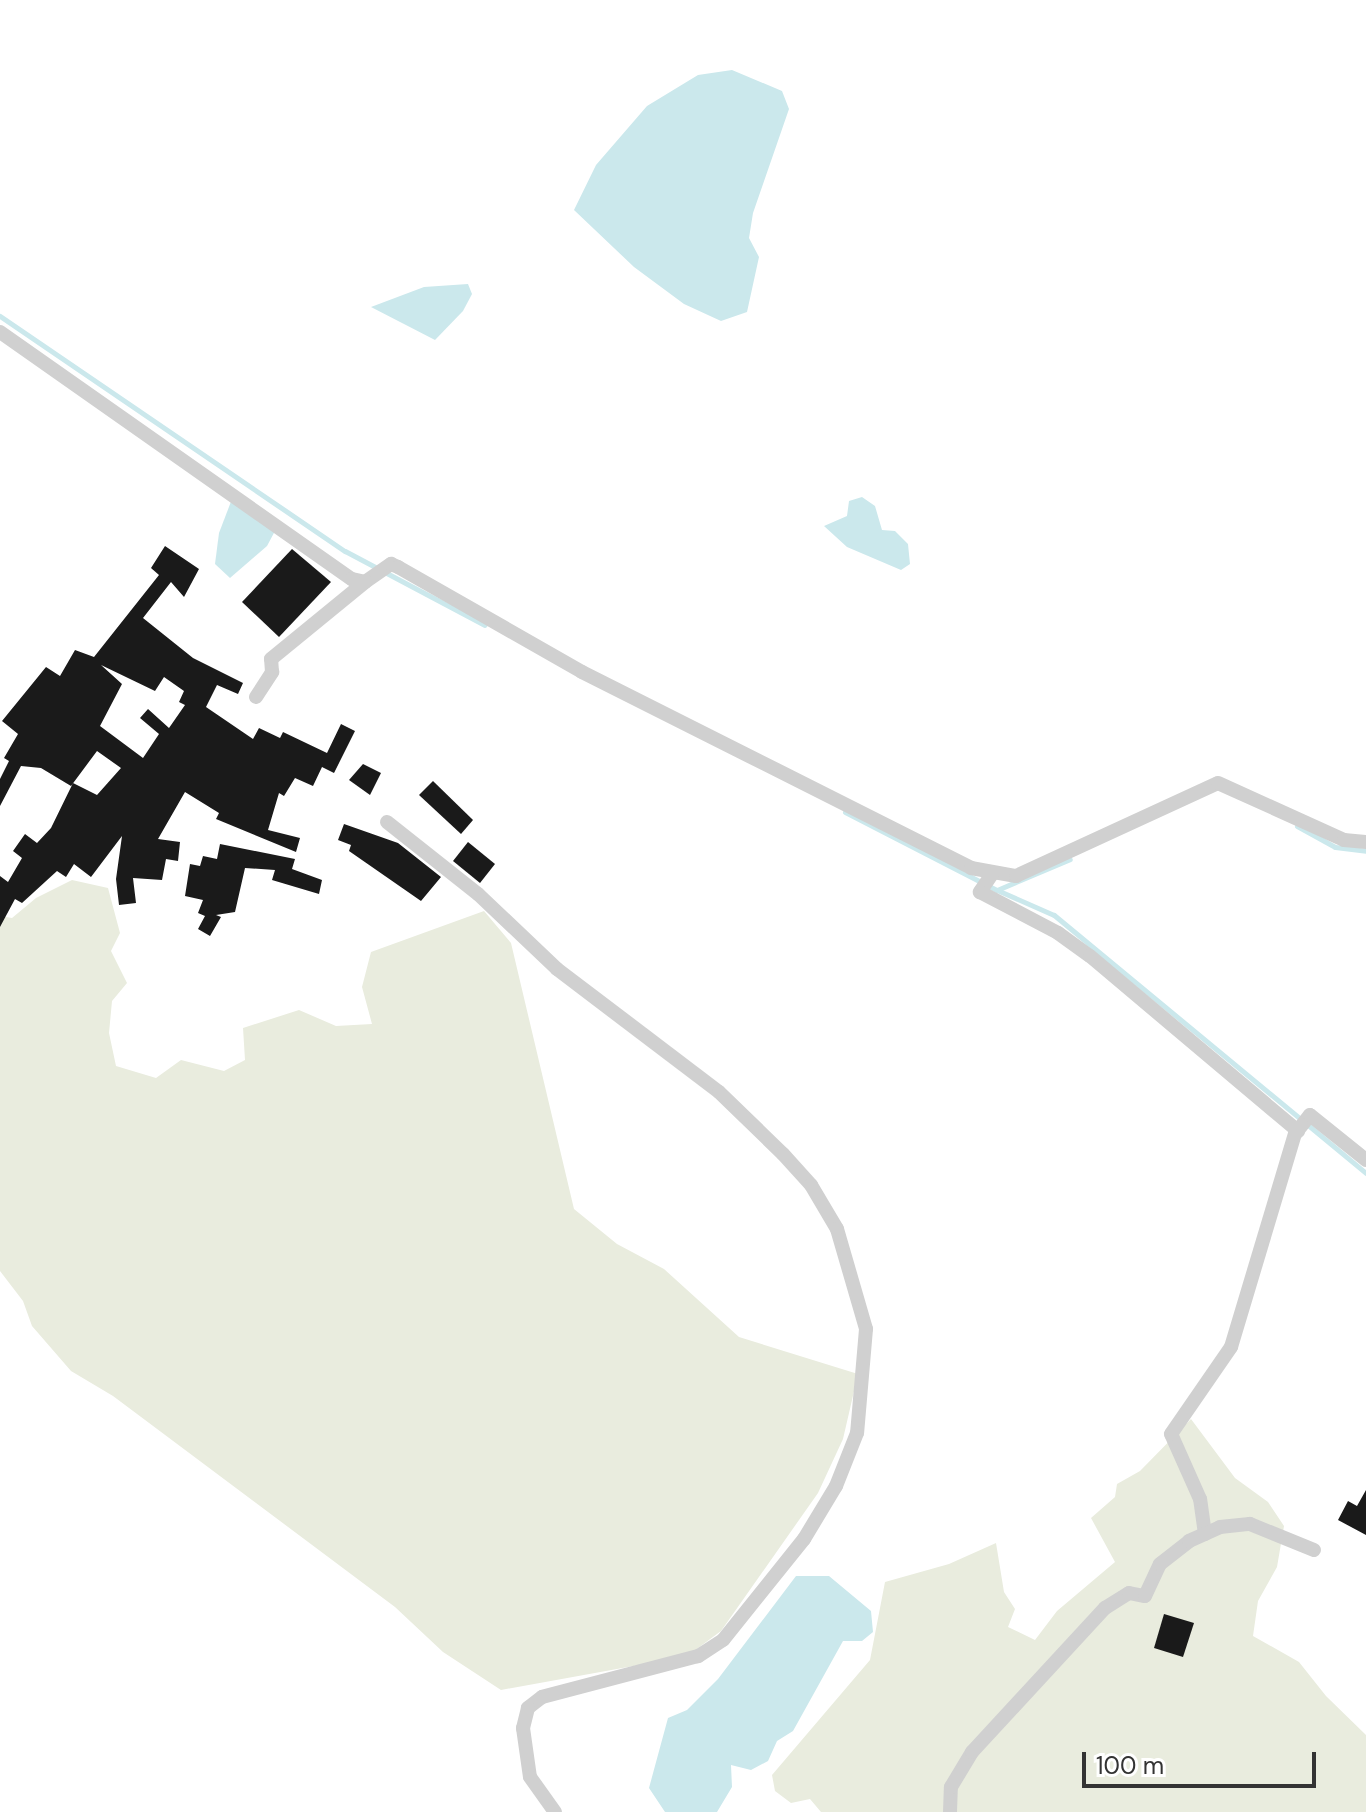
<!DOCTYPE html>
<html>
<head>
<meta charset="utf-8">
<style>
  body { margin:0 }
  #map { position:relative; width:1366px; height:1812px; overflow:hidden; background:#fff; font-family:"DM Sans",sans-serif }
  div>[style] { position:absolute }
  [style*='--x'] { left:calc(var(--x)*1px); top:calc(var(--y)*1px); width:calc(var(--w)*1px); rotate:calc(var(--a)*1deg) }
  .green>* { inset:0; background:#e9ecde }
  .water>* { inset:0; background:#cbe8ec }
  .stream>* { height:5px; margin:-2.5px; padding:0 2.5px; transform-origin:2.5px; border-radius:2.5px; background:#cbe8ec }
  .building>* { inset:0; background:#1a1a1a }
  .minor>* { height:14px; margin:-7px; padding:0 7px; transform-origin:7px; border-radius:7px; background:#d0d0d0 }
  span { translate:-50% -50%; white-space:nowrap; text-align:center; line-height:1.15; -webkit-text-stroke:8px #fff; paint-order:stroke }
  .scale { position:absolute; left:1082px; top:1752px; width:234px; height:36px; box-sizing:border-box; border:4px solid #333; border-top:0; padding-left:10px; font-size:24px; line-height:28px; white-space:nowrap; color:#333; -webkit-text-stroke:6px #fff; paint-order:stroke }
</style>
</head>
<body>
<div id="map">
  <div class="green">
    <div style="clip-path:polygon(72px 880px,108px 888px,120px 933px,111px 951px,127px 983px,112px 1001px,109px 1033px,116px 1066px,156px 1078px,181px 1060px,224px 1071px,245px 1060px,243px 1028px,299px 1010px,336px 1026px,372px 1024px,362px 987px,371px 952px,484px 911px,511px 943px,574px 1209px,617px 1244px,664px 1269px,739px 1337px,858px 1374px,843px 1439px,818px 1493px,721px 1631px,694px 1651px,661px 1661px,501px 1690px,443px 1652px,395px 1607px,113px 1396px,71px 1371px,32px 1326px,23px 1301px,0 1271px,0 916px,12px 918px,36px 898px)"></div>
    <div style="clip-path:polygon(1191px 1419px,1235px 1478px,1268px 1502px,1284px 1526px,1277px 1567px,1258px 1601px,1253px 1636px,1299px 1662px,1326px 1696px,1366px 1735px,1366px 1812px,821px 1812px,810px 1799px,791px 1803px,775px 1791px,772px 1775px,870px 1660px,885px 1582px,949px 1564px,996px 1543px,1004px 1592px,1015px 1609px,1008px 1627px,1035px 1640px,1057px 1611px,1115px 1562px,1091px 1518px,1115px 1497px,1117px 1484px,1140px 1471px)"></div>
  </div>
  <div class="water">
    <div style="clip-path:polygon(732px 70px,782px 91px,789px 109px,753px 213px,749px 238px,759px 257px,747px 312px,721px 321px,684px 304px,634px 267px,574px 210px,596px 165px,647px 106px,698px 75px)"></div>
    <div style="clip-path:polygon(468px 284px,472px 294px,463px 311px,435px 340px,371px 307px,424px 287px)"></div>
    <div style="clip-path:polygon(862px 497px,875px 506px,882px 530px,895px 531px,908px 544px,910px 564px,901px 570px,847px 547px,824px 526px,847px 516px,849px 501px)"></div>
    <div style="clip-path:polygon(232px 499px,275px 531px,267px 546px,230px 578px,215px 564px,219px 533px)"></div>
    <div style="clip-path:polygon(796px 1576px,829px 1576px,871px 1611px,873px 1632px,862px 1641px,843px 1641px,793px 1731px,777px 1741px,768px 1761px,751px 1770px,731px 1765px,732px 1787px,717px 1812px,665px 1812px,649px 1788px,668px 1718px,687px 1710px,718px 1679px)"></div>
  </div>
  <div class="stream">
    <div style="--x:0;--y:316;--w:417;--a:34.3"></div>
    <div style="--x:345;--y:551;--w:158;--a:27.9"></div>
    <div style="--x:845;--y:812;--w:171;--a:27.2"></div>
    <div style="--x:997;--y:890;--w:79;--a:-23"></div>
    <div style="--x:1297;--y:826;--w:43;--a:28.9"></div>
    <div style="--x:1335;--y:847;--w:31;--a:7"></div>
    <div style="--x:997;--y:890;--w:62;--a:23.7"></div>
    <div style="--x:1054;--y:915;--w:405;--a:39.6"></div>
  </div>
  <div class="building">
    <div style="clip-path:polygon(evenodd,165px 546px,199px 569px,184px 597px,171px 582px,143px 618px,193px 658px,243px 683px,238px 694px,217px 685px,206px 707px,253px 739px,259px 728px,280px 738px,283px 732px,327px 753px,341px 724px,355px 731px,334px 773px,322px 767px,313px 786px,295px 778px,284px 796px,279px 793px,268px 830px,300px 838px,296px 852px,216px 819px,219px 813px,185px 792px,158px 839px,180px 842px,178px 861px,166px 859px,162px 880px,133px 878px,136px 903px,119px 905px,116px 879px,122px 836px,91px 877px,74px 864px,66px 877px,57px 871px,22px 903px,15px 899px,0 927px,0 876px,8px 882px,22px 858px,13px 851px,25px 834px,37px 843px,51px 828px,73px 783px,97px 795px,121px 768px,97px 751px,71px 786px,41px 768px,21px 766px,0 806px,0 779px,9px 761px,4px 758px,18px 734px,2px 721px,46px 667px,60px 676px,75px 650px,94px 657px,159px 575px,151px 568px,165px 546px,101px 665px,155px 691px,164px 677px,184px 691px,179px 702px,185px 705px,169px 728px,148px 709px,140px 718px,159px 734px,143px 758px,100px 726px,122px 684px,101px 665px)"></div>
    <div style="clip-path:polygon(292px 549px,331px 582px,279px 637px,242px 602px)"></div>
    <div style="clip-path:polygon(363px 764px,381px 773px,370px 795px,349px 780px)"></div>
    <div style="clip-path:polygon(433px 781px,473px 820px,461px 834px,419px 795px)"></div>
    <div style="clip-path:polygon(344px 824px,398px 843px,441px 877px,421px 901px,349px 851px,351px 845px,338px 840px)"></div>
    <div style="clip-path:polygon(468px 842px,495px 864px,480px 883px,453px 861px)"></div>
    <div style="clip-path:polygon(220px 844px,295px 859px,292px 869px,322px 880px,319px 894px,272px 880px,275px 870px,245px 868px,235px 912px,216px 915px,221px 917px,210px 936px,198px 929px,205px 916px,198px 913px,203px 900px,185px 896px,190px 864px,200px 866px,203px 856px,217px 859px)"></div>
    <div style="clip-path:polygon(1366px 1490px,1366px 1535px,1338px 1520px,1348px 1501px,1357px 1506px)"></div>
    <div style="clip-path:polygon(1164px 1614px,1194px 1623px,1183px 1657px,1154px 1648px)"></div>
  </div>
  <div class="minor">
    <div style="--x:0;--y:332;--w:430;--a:35.1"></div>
    <div style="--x:352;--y:579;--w:13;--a:13"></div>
    <div style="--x:365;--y:582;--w:32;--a:-35"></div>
    <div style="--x:391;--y:564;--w:8;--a:23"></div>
    <div style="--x:398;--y:567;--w:212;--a:29.7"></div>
    <div style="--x:582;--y:672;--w:436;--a:26.7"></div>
    <div style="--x:971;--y:868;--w:46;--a:10.1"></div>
    <div style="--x:1016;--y:876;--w:222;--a:-24.7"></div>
    <div style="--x:1218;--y:783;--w:138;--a:24.3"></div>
    <div style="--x:1344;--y:840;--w:22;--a:5"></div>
    <div style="--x:256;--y:697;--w:30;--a:-57"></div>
    <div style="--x:272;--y:672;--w:13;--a:-94"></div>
    <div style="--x:271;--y:659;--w:122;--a:-39.3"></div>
    <div style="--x:387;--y:822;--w:116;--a:38.4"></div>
    <div style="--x:478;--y:894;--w:109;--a:43.5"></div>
    <div style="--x:557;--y:969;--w:203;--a:37.2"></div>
    <div style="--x:719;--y:1092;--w:89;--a:44.1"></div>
    <div style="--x:783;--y:1154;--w:42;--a:47.9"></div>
    <div style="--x:811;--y:1185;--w:51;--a:59.4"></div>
    <div style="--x:837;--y:1229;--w:104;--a:73.8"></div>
    <div style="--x:866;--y:1329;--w:104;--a:94.9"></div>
    <div style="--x:857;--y:1433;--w:57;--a:111.6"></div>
    <div style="--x:836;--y:1486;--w:62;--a:121.1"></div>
    <div style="--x:804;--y:1539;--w:129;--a:128.7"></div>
    <div style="--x:723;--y:1640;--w:30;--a:147"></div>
    <div style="--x:698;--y:1656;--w:161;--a:165.3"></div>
    <div style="--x:542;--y:1697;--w:18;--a:142"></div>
    <div style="--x:528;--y:1708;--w:21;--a:104"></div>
    <div style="--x:523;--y:1728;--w:49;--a:81.9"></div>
    <div style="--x:530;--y:1777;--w:43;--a:54.5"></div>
    <div style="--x:992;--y:874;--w:22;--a:124"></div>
    <div style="--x:980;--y:892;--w:88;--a:27.7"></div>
    <div style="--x:1058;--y:933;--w:39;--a:36"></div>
    <div style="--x:1090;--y:956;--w:272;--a:40.1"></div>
    <div style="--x:1205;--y:1534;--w:35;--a:-98"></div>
    <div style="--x:1200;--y:1499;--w:71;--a:-114"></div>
    <div style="--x:1171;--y:1434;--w:106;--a:-55.4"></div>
    <div style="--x:1231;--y:1347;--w:222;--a:-73.3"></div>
    <div style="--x:1295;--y:1134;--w:24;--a:-52"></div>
    <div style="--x:1310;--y:1115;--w:72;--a:38.8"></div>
    <div style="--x:950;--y:1812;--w:25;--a:-88"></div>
    <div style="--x:951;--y:1787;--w:41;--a:-59"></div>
    <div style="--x:972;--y:1752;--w:196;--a:-47.3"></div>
    <div style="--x:1105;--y:1608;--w:28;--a:-32"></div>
    <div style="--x:1129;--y:1593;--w:16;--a:11"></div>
    <div style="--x:1145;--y:1596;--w:35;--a:-65"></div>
    <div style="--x:1160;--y:1564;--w:37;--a:-38"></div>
    <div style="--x:1189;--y:1541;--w:34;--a:-24"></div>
    <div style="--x:1220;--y:1527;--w:30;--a:-6"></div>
    <div style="--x:1250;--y:1524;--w:69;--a:22.1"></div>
  </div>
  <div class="scale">100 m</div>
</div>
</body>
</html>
